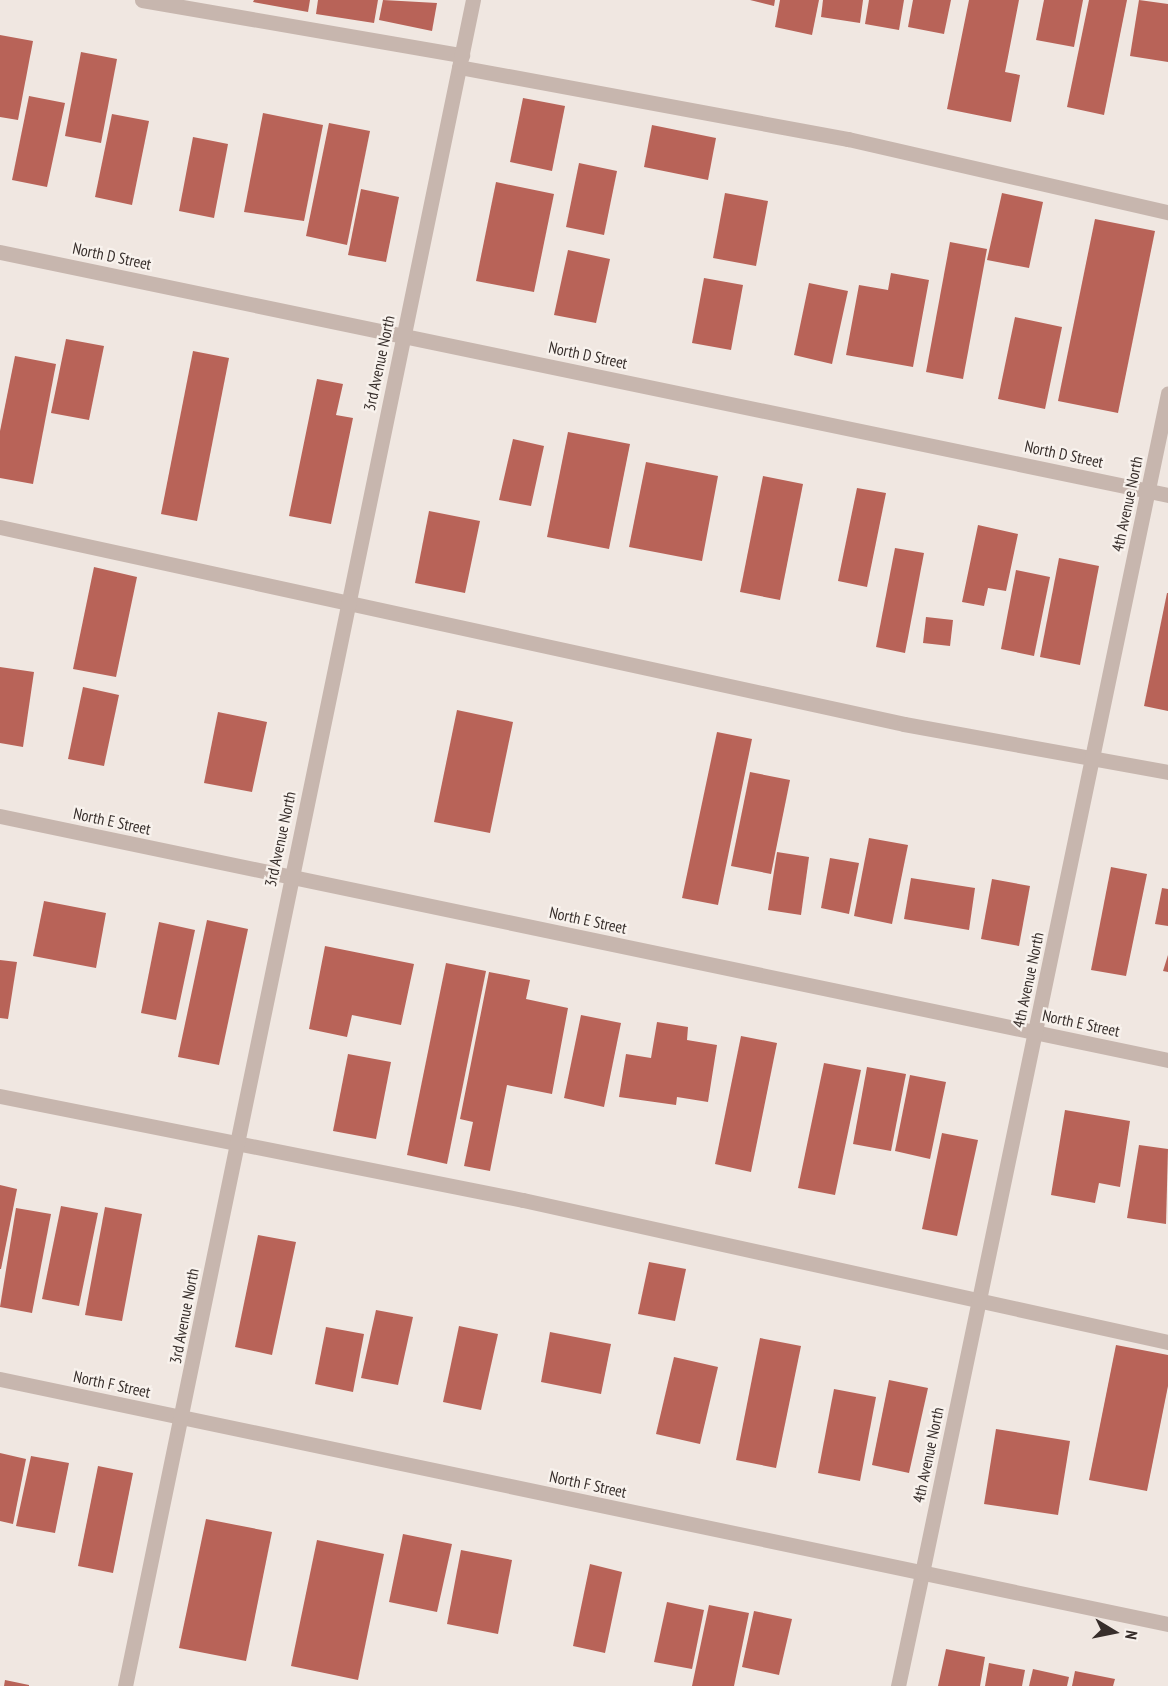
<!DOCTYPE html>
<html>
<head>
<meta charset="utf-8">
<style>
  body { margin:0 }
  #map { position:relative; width:1168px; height:1686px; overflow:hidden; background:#f0e7e1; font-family:"PT Sans Narrow",sans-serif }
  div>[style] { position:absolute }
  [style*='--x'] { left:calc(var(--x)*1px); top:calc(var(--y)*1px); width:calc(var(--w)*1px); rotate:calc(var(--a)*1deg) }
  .building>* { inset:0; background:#b86358 }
  .service>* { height:15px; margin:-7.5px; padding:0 7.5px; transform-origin:7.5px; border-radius:7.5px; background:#c7b6ae }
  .minor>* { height:15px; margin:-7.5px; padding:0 7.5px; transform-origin:7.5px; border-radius:7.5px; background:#c7b6ae }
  span { translate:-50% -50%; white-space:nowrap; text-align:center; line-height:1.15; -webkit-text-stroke:4.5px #f8f2ed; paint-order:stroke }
  .street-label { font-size:16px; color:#372e2b }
  .north { position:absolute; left:1084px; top:1602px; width:60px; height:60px; -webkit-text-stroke:4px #f8f2ed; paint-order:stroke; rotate:100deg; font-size:16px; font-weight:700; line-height:24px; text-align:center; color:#372e2b }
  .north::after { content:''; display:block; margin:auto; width:21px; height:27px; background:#372e2b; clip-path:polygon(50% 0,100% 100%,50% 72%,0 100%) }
</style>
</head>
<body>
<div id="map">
  <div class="building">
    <div style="clip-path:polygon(310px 0,308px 12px,253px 2px,254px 0)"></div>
    <div style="clip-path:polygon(318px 0,378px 0,374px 23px,316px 14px)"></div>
    <div style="clip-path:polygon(383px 0,437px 3px,432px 31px,379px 20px)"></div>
    <div style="clip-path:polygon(750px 0,775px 0,774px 6px)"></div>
    <div style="clip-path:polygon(780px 0,819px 0,812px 35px,775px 27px)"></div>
    <div style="clip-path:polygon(823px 0,863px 0,860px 23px,821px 17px)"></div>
    <div style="clip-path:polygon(869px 0,904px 0,899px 30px,865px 24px)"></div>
    <div style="clip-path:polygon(913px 0,951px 0,944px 34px,908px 27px)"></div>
    <div style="clip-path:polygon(969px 0,1019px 0,1005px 72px,1020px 75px,1011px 122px,947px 109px)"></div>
    <div style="clip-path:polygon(1044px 0,1083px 0,1074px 47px,1036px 40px)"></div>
    <div style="clip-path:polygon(1089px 0,1127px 0,1104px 115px,1067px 107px)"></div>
    <div style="clip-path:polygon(1139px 0,1168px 4px,1168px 62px,1130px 56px)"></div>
    <div style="clip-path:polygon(0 35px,33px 41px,18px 120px,0 117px)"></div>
    <div style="clip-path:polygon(81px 52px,117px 59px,101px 143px,65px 136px)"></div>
    <div style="clip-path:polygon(29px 96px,65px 103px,47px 187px,12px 180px)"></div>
    <div style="clip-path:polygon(523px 98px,565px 106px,552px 171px,510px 162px)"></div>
    <div style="clip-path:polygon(263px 113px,323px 125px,304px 221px,244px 212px)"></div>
    <div style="clip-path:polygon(112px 114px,149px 121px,132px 205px,95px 197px)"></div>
    <div style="clip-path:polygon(329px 123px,370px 131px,347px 245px,306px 236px)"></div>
    <div style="clip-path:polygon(652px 125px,716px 138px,708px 180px,644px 167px)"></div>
    <div style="clip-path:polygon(193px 137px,228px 144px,214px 218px,179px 211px)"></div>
    <div style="clip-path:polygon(579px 163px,617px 171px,604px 235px,566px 227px)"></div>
    <div style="clip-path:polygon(496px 182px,554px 194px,534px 292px,476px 281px)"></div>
    <div style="clip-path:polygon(361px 189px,399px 197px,386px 262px,348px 255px)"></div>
    <div style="clip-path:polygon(725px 193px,768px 201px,756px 266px,713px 258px)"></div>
    <div style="clip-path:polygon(1002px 193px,1043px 202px,1029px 268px,987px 260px)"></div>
    <div style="clip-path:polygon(1095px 219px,1155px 231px,1118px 413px,1058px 401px)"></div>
    <div style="clip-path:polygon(950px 242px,987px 249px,963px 379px,926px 372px)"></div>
    <div style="clip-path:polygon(568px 250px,610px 259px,596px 323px,554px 315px)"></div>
    <div style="clip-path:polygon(891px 273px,929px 280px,913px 367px,846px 355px,859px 285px,888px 290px)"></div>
    <div style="clip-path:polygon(704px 278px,743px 285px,731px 350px,692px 343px)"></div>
    <div style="clip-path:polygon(809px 283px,848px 291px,832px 364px,794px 355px)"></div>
    <div style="clip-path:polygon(1015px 317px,1062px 327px,1045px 409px,998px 399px)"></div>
    <div style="clip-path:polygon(66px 339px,104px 346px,89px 420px,51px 413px)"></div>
    <div style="clip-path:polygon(193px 351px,229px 358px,197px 521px,161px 514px)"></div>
    <div style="clip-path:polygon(15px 356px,56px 364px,33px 484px,0 478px,0 431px)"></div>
    <div style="clip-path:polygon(317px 379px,343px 384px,336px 415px,353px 418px,331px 524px,289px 516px)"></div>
    <div style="clip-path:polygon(568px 432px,630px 444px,609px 549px,547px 537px)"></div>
    <div style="clip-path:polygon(513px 439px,544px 446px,531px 506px,499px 500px)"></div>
    <div style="clip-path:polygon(646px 462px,718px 476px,702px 561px,629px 547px)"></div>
    <div style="clip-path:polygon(763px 476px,803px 484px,780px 600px,740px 592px)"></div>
    <div style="clip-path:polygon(857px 488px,886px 493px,867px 587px,838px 581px)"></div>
    <div style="clip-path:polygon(429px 511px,480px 521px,465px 593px,415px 583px)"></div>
    <div style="clip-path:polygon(978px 525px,1018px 534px,1006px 591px,988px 588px,984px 606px,962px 602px)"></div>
    <div style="clip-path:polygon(895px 548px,924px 553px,905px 653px,876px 647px)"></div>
    <div style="clip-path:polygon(1059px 558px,1099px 566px,1080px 665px,1040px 657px)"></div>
    <div style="clip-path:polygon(94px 567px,137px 577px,116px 677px,73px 669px)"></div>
    <div style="clip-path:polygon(1016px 570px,1050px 577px,1034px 656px,1001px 649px)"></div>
    <div style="clip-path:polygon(1167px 593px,1168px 593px,1168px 711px,1144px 706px)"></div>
    <div style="clip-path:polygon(926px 617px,953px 620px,950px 646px,923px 643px)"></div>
    <div style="clip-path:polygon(0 667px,34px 672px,23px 747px,0 743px)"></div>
    <div style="clip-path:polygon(83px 687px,119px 695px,104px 766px,68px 759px)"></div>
    <div style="clip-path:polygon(457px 710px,513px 722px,490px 833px,434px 822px)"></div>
    <div style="clip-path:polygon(218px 712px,267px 722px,252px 792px,204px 783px)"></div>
    <div style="clip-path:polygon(717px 732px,752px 739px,718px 905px,682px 898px)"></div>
    <div style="clip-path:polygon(750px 772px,790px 780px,771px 874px,731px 866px)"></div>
    <div style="clip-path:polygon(869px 838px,908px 845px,892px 924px,854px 916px)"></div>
    <div style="clip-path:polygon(777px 852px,809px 857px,801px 915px,768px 910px)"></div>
    <div style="clip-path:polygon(830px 858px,859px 863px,849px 914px,821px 908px)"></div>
    <div style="clip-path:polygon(1111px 867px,1147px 874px,1126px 976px,1091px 970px)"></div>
    <div style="clip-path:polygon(911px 878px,975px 888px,969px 930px,904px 919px)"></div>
    <div style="clip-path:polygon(992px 879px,1030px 886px,1019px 946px,981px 939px)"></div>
    <div style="clip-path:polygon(1162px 888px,1168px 889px,1168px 926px,1155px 924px)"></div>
    <div style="clip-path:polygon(44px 901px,106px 913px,96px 968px,33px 956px)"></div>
    <div style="clip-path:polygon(207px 920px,248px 929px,219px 1065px,178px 1057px)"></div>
    <div style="clip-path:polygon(159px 922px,195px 930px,176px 1020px,141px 1013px)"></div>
    <div style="clip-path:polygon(325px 946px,414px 964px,401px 1025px,352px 1015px,347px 1037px,309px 1029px)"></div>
    <div style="clip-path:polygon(1168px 955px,1168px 972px,1163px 971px)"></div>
    <div style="clip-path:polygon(0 960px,17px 962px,8px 1019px,0 1018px)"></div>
    <div style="clip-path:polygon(446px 963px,486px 971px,447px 1164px,407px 1155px)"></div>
    <div style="clip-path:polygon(489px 972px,530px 980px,526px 999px,568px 1008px,552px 1094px,507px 1085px,490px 1171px,464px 1166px,473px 1122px,460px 1119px)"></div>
    <div style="clip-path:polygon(581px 1015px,621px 1023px,604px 1107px,564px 1098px)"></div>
    <div style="clip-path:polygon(657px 1022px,688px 1027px,687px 1040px,717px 1045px,708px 1102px,677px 1097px,676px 1105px,619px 1097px,626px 1054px,651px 1058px)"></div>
    <div style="clip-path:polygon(741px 1036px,777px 1043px,751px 1172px,715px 1164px)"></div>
    <div style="clip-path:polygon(348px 1054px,391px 1062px,376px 1139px,333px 1131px)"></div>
    <div style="clip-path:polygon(824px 1063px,861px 1070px,835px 1195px,798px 1188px)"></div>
    <div style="clip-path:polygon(867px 1067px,906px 1074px,891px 1151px,853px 1144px)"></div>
    <div style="clip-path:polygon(910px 1075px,946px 1082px,930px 1159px,895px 1151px)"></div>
    <div style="clip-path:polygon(1065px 1110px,1130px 1121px,1120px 1187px,1099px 1183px,1095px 1203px,1051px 1195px)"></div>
    <div style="clip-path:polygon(942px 1133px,978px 1140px,957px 1236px,922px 1229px)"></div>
    <div style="clip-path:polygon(1139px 1145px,1168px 1149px,1166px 1224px,1127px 1218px)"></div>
    <div style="clip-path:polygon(0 1185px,17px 1189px,1px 1269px,0 1269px)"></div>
    <div style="clip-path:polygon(61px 1206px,98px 1213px,79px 1306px,42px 1299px)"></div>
    <div style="clip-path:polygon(105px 1207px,142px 1214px,122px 1321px,85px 1315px)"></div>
    <div style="clip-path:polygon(16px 1208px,51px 1214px,32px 1313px,0 1307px)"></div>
    <div style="clip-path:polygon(258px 1235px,296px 1242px,272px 1355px,235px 1347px)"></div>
    <div style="clip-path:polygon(649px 1262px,686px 1269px,675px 1321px,638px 1314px)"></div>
    <div style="clip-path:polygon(376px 1310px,413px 1317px,398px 1385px,361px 1378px)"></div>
    <div style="clip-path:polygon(459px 1326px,498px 1334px,481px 1410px,443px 1402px)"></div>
    <div style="clip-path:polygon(326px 1327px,364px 1334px,353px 1392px,315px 1384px)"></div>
    <div style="clip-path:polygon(550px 1332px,611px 1344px,601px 1394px,541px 1382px)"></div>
    <div style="clip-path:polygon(760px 1338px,801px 1346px,776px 1468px,736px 1460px)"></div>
    <div style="clip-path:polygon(1116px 1345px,1168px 1355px,1168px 1386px,1147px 1491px,1089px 1480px)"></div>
    <div style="clip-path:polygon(674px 1357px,718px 1367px,700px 1444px,656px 1434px)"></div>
    <div style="clip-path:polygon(889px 1380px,928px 1388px,909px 1473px,872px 1465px)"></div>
    <div style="clip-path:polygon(834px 1389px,876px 1397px,860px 1481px,818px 1473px)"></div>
    <div style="clip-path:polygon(996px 1429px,1070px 1441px,1058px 1515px,984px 1504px)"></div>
    <div style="clip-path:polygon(0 1453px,26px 1459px,13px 1524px,0 1521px)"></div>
    <div style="clip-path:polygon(31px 1456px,69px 1463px,55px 1533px,16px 1526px)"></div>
    <div style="clip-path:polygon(98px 1466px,133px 1473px,113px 1573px,78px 1566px)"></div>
    <div style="clip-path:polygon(206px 1519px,272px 1532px,246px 1661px,179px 1648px)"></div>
    <div style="clip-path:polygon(403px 1534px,452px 1544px,437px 1612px,389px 1602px)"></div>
    <div style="clip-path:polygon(317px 1540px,384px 1554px,358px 1680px,291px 1666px)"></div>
    <div style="clip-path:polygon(461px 1550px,512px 1560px,498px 1634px,447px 1624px)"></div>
    <div style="clip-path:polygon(590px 1564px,622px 1572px,605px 1653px,573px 1646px)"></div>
    <div style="clip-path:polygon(667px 1602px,704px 1610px,692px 1669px,654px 1662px)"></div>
    <div style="clip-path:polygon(709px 1605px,749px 1613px,734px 1686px,692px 1686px)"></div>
    <div style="clip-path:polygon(754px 1611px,792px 1619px,779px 1675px,742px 1667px)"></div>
    <div style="clip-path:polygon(946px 1649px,985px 1657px,980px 1686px,938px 1686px)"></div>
    <div style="clip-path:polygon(989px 1663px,1025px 1670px,1022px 1686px,985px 1686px)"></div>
    <div style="clip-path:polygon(1033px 1669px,1069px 1677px,1067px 1686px,1029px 1686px)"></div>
    <div style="clip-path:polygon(1075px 1671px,1115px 1679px,1113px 1686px,1072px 1686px)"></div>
    <div style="clip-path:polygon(5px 1680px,29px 1685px,29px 1686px,4px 1686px)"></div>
  </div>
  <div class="service">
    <div style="--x:142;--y:0;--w:325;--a:9.8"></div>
    <div style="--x:459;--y:67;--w:396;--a:10.5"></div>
    <div style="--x:848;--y:139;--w:328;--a:12.9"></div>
    <div style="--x:0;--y:527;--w:925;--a:12.29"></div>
    <div style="--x:904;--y:724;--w:268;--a:10.3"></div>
    <div style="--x:0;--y:1096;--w:533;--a:11.25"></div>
    <div style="--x:523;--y:1200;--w:660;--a:12.42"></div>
    <div style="--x:898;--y:1686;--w:116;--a:-78"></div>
  </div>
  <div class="minor">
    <div style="--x:0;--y:252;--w:1193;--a:11.75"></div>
    <div style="--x:0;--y:816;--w:1193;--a:11.8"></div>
    <div style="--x:0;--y:1379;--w:1193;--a:11.85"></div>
    <div style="--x:922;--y:1573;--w:1205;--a:-78.22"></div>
    <div style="--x:125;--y:1686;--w:1722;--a:-78.34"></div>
  </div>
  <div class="street-label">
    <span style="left:112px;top:256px;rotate:12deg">North D Street</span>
    <span style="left:588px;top:355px;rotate:12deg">North D Street</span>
    <span style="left:379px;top:363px;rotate:-78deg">3rd Avenue North</span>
    <span style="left:1064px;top:454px;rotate:12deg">North D Street</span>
    <span style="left:1127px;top:504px;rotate:-78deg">4th Avenue North</span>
    <span style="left:112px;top:821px;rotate:12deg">North E Street</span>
    <span style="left:280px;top:839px;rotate:-78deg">3rd Avenue North</span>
    <span style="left:588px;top:920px;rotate:12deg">North E Street</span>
    <span style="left:1028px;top:980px;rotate:-78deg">4th Avenue North</span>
    <span style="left:1081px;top:1023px;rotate:12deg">North E Street</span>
    <span style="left:184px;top:1316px;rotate:-79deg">3rd Avenue North</span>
    <span style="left:112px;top:1384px;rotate:12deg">North F Street</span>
    <span style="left:928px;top:1455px;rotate:-78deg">4th Avenue North</span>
    <span style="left:588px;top:1484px;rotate:12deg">North F Street</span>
  </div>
  <div class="north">N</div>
</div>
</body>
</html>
